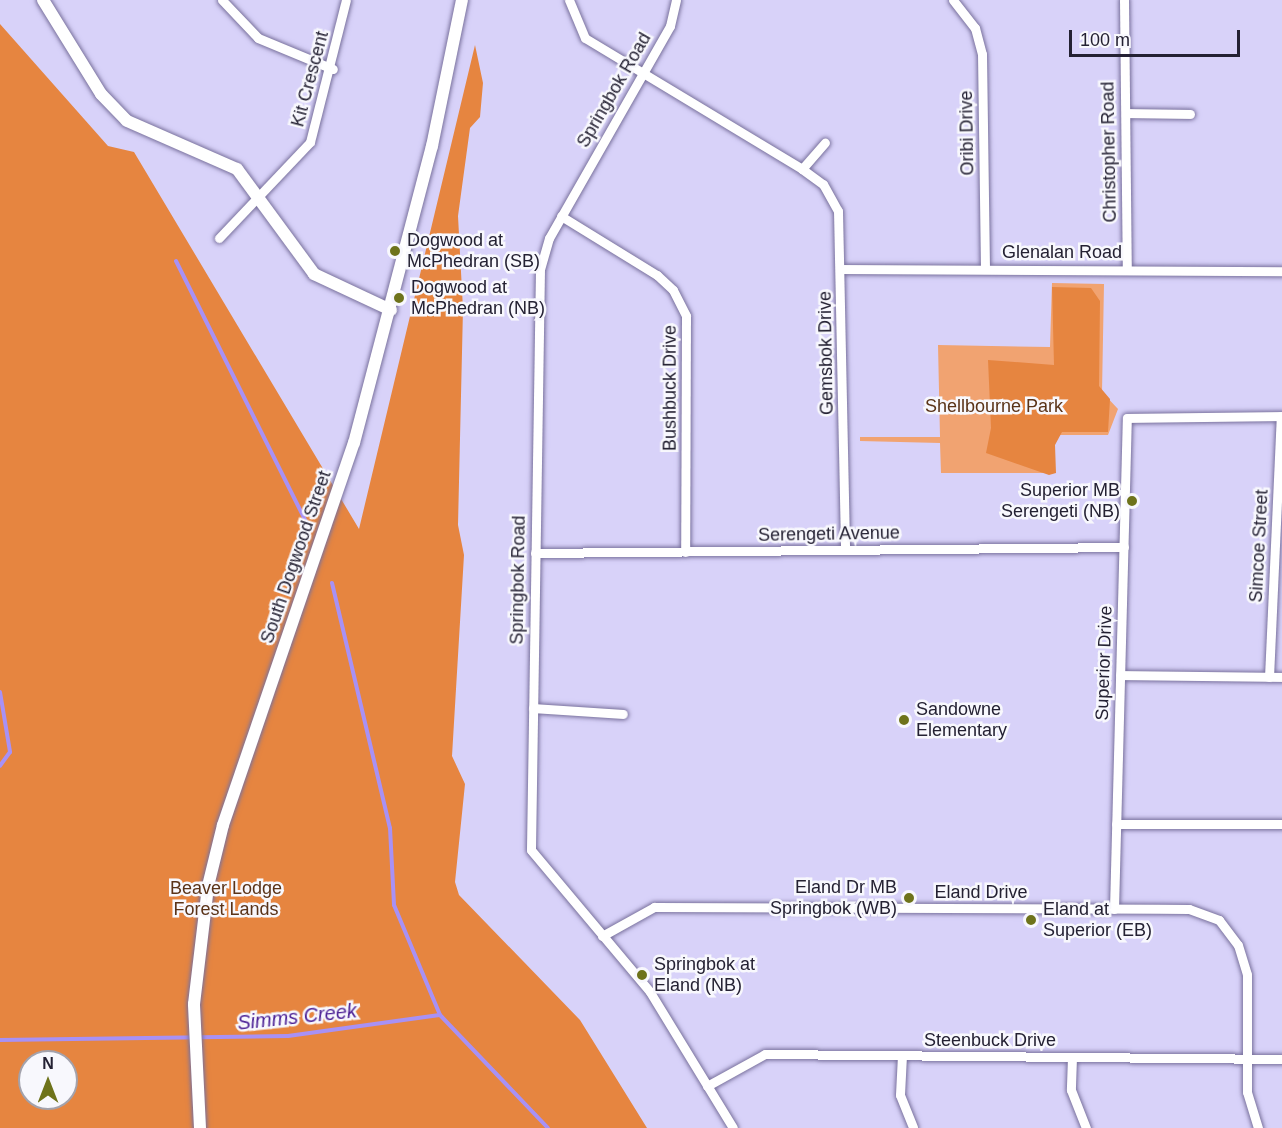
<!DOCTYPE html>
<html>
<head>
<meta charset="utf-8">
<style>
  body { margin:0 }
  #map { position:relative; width:1282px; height:1128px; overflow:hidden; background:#d8d2f9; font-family:Helvetica,sans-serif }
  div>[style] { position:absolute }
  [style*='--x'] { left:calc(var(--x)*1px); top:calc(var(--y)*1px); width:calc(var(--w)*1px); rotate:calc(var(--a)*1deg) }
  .green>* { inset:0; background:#f1a371 }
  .forest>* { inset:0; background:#e68540 }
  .stream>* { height:4px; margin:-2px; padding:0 2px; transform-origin:2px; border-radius:2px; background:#a891f5 }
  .roads { filter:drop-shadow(0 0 2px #79719d) drop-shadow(0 0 2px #79719d) }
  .street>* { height:9px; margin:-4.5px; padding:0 4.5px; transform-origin:4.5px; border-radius:4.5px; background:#fff }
  .secondary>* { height:12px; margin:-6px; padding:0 6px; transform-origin:6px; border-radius:6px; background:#fff }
  .dots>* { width:16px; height:16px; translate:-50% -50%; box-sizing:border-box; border:3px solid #f8f8fd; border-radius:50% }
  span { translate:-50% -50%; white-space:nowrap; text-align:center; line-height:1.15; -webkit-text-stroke:5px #f8f8fd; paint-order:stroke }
  .street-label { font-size:18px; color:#242133 }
  .poi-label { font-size:18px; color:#242133 }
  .left { translate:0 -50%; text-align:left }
  .right { translate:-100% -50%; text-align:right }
  .park-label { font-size:18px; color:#5a3318 }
  .water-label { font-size:20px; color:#4c2195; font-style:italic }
  .north { position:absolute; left:18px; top:1050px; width:60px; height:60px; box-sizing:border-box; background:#f8f8fd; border:2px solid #a3a2ac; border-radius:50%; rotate:0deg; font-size:16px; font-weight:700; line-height:24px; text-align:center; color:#242133 }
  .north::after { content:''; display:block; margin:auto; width:21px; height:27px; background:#6e731b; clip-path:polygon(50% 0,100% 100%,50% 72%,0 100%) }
  .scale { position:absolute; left:1069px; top:30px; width:171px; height:27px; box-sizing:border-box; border:3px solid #242133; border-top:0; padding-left:8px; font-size:18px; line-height:21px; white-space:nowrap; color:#242133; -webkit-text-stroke:4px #f8f8fd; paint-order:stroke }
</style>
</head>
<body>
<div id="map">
  <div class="green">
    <div style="clip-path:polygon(1052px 283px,1104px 284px,1102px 392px,1118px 409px,1108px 435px,1049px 435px,1048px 473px,941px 473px,940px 443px,860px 441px,860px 437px,940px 437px,938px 345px,1050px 347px)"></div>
  </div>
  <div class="forest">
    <div style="clip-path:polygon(evenodd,0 24px,108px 146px,134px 152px,359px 529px,475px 45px,483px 83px,480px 117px,470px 128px,458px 216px,463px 309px,458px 525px,464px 555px,452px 756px,465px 784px,455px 882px,459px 895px,580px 1020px,647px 1128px,0 1128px,0 24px,30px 1062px,66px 1062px,66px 1098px,30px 1098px,30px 1062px)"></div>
    <div style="clip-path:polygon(1052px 287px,1091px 288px,1100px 301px,1099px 386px,1110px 399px,1108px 432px,1062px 432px,1055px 445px,1056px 473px,1049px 475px,986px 453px,991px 428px,988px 360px,1054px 365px)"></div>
  </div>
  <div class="stream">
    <div style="--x:176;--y:261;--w:298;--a:63.5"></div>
    <div style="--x:332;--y:583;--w:252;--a:76.7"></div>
    <div style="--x:390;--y:828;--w:77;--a:87"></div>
    <div style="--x:394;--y:905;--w:119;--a:67.3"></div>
    <div style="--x:440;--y:1015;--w:156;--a:46.3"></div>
    <div style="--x:0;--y:692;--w:61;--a:80.5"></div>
    <div style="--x:10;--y:752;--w:17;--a:126"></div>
    <div style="--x:0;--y:1040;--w:288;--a:-0.8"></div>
    <div style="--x:288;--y:1036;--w:153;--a:-7.9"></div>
  </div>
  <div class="roads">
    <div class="street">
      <div style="--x:222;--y:0;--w:52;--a:46.5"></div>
      <div style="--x:258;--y:38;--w:81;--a:22.5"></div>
      <div style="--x:569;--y:0;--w:41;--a:67.2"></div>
      <div style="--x:585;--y:38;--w:253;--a:31.1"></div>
      <div style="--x:802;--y:169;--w:26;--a:36"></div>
      <div style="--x:823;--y:184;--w:31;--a:61"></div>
      <div style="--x:838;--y:211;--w:339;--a:88.8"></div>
      <div style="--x:676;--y:0;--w:27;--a:103"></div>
      <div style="--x:670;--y:26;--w:244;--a:119.7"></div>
      <div style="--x:549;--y:238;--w:32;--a:106"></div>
      <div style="--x:540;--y:269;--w:581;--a:90.89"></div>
      <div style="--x:531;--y:850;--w:185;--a:50"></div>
      <div style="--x:650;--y:992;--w:159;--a:58.6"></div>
      <div style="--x:953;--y:0;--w:36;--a:52"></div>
      <div style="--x:975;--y:28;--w:27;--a:75"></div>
      <div style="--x:982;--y:54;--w:215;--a:89.2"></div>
      <div style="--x:1124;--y:0;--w:268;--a:89.4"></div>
      <div style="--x:1126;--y:113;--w:64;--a:0.9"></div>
      <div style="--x:802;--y:169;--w:35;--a:-49"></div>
      <div style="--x:561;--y:216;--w:113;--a:31.6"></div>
      <div style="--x:657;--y:275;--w:22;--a:43"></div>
      <div style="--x:673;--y:290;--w:29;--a:63"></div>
      <div style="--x:686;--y:316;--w:236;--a:90.2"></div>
      <div style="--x:219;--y:238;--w:132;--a:-46.5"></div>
      <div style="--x:310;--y:142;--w:146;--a:-75.8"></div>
      <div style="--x:842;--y:269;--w:440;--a:0.3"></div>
      <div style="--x:535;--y:553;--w:589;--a:-0.58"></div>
      <div style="--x:1120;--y:675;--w:162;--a:0.7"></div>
      <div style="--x:1269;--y:677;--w:261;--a:-87.4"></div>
      <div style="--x:533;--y:708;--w:90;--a:3.8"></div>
      <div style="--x:1116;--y:824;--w:166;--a:0"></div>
      <div style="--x:1114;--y:909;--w:491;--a:-88.5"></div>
      <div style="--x:1127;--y:418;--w:155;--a:-0.7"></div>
      <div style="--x:602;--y:936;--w:60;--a:-29.1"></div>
      <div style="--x:654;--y:907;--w:535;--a:0.21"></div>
      <div style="--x:1189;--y:909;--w:32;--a:20"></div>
      <div style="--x:1219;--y:920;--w:31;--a:53"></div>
      <div style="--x:1238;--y:945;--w:31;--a:73"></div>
      <div style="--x:1247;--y:975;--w:117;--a:90"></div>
      <div style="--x:1247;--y:1092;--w:38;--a:73"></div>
      <div style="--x:902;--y:1055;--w:40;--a:92.9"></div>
      <div style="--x:900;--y:1095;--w:35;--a:68"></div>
      <div style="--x:1072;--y:1057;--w:33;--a:92"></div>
      <div style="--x:1071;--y:1090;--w:41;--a:68.5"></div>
      <div style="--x:707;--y:1086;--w:66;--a:-28.9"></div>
      <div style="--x:765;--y:1054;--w:517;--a:0.55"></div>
    </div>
    <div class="secondary">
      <div style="--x:43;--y:0;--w:110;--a:58.3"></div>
      <div style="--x:101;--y:94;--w:37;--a:46"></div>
      <div style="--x:127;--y:121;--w:120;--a:23.6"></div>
      <div style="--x:237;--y:169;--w:130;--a:53.7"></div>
      <div style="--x:314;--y:274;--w:85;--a:25.1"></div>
      <div style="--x:200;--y:1128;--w:124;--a:-92.8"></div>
      <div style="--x:194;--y:1004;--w:119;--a:-83.2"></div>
      <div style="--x:208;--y:886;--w:63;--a:-76.2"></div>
      <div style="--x:223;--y:825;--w:404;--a:-71.1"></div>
      <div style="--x:354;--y:443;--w:307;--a:-75.3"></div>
      <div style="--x:432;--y:146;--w:149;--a:-78.4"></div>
    </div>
  </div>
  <div class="dots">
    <div style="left:395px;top:251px;background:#6e731b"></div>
    <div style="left:399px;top:298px;background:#6e731b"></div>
    <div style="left:1132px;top:501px;background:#6e731b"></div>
    <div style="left:904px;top:720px;background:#6e731b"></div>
    <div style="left:909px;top:898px;background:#6e731b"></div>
    <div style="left:1031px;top:920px;background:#6e731b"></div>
    <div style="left:642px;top:975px;background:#6e731b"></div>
  </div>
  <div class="street-label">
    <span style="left:310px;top:79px;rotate:-75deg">Kit Crescent</span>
    <span style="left:614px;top:90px;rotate:-60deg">Springbok Road</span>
    <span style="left:967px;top:133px;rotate:-91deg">Oribi Drive</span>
    <span style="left:1109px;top:152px;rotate:-91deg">Christopher Road</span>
    <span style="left:1062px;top:252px">Glenalan Road</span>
    <span style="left:826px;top:353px;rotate:-91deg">Gemsbok Drive</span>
    <span style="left:670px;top:388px;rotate:-90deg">Bushbuck Drive</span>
    <span style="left:829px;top:534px;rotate:-1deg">Serengeti Avenue</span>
    <span style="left:1259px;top:546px;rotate:-87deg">Simcoe Street</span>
    <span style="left:296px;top:557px;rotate:-71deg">South Dogwood Street</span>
    <span style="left:518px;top:580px;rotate:-89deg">Springbok Road</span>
    <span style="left:1104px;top:663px;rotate:-88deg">Superior Drive</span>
    <span style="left:981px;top:892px">Eland Drive</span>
    <span style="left:990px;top:1040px">Steenbuck Drive</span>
  </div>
  <div class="poi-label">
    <span class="left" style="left:407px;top:251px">Dogwood at<br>McPhedran (SB)</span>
    <span class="left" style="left:411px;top:298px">Dogwood at<br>McPhedran (NB)</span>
    <span class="right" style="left:1120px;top:501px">Superior MB<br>Serengeti (NB)</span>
    <span class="left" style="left:916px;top:720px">Sandowne<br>Elementary</span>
    <span class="right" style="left:897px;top:898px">Eland Dr MB<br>Springbok (WB)</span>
    <span class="left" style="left:1043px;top:920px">Eland at<br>Superior (EB)</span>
    <span class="left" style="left:654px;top:975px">Springbok at<br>Eland (NB)</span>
  </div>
  <div class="park-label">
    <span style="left:994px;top:406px">Shellbourne Park</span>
    <span style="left:226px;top:899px">Beaver Lodge<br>Forest Lands</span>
  </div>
  <div class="water-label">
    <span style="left:297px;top:1017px;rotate:-6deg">Simms Creek</span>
  </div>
  <div class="north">N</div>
  <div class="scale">100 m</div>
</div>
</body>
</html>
